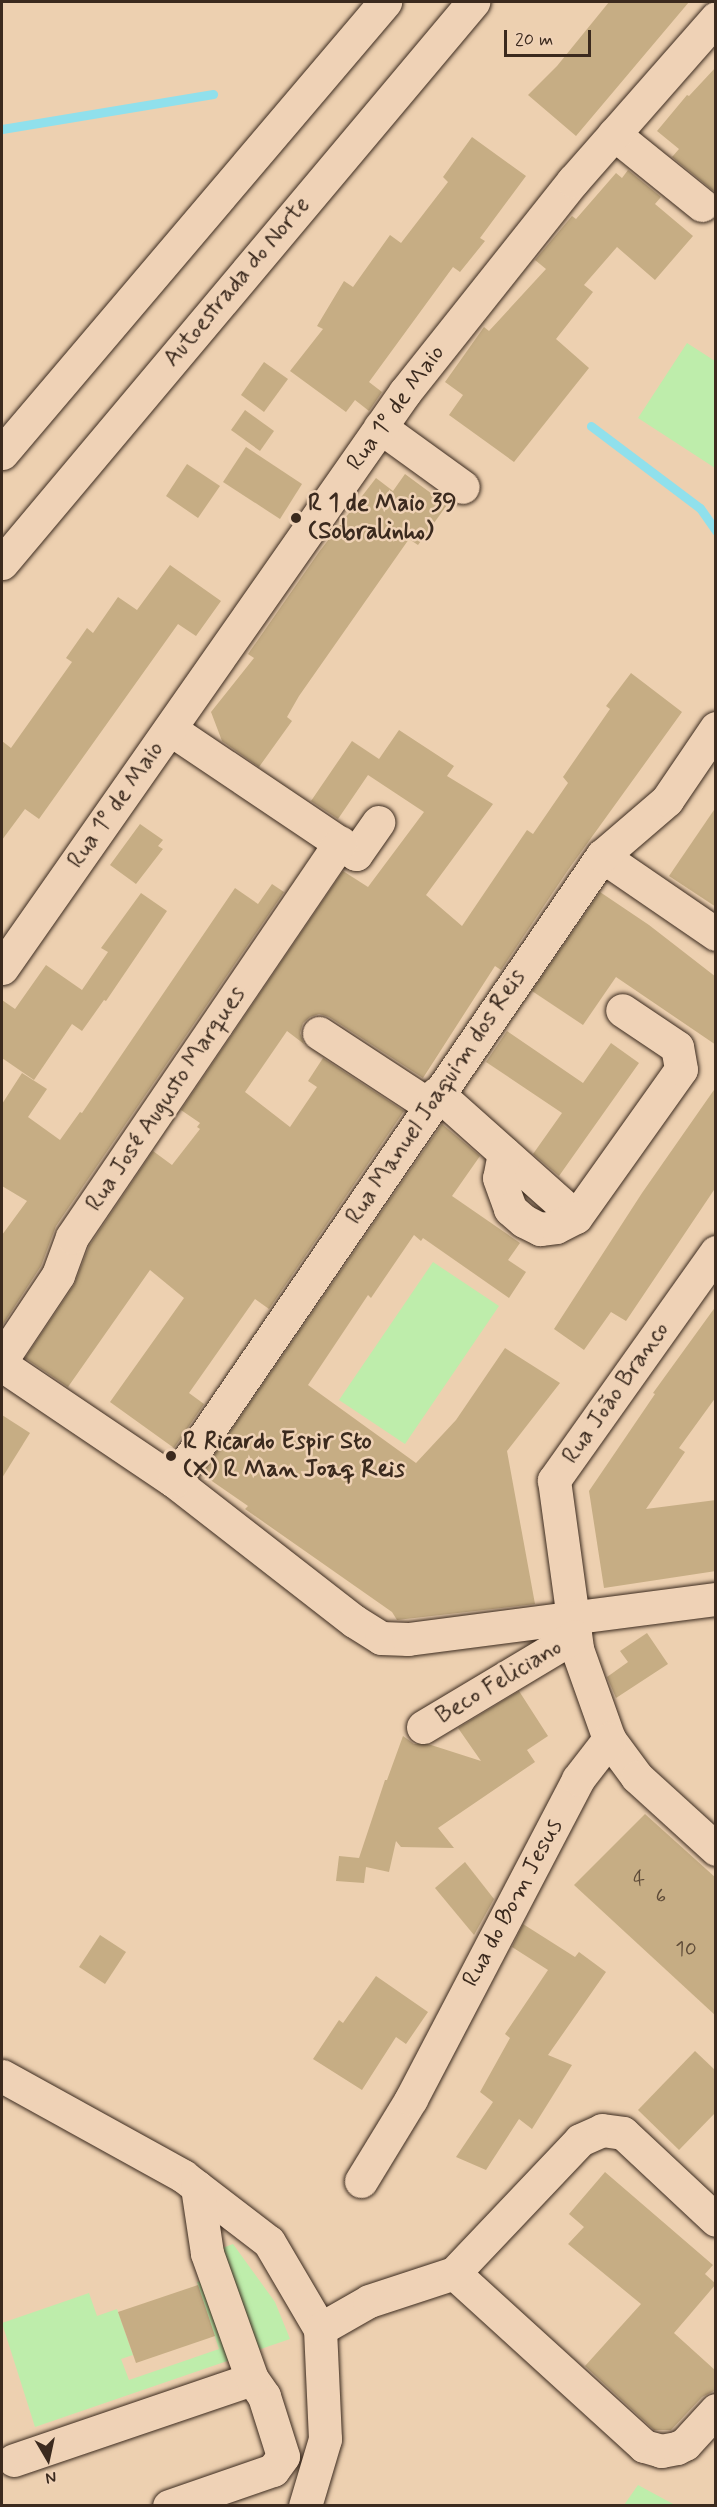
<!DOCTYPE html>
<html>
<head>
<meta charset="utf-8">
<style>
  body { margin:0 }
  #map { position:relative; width:717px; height:2507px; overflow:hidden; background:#edd0b0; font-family:Mynerve,sans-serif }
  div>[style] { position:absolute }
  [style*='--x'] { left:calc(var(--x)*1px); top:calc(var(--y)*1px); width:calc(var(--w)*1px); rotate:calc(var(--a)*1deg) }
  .green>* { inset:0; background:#beedab }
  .stream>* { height:9px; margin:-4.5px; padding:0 4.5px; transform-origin:4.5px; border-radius:4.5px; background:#90e0ec }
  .building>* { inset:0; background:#c6ad84 }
  .roads { filter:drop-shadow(0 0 2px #3b2a1e) drop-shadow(0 0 2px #3b2a1e) }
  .minor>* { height:33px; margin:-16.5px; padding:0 16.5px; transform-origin:16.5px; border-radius:16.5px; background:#efd2b6 }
  .highway>* { height:33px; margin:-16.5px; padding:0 16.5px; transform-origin:16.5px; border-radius:16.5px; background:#efd2b6 }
  .dots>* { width:16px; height:16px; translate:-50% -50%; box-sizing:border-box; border:3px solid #efd2b6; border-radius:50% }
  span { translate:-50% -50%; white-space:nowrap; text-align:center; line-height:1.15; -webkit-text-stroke:5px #efd2b6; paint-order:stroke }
  .number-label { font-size:21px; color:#5e4b38 }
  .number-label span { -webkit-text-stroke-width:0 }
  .street-label { font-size:24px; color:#3b2a1e }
  .poi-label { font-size:24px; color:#3b2a1e; font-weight:700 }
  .left { translate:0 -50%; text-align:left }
  .frame { position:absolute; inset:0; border:3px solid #3b2a1e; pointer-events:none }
  .north { position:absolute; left:18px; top:2429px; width:60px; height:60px; -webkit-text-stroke:4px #efd2b6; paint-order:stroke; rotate:171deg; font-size:16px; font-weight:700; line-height:24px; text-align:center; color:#3b2a1e }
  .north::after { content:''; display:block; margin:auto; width:21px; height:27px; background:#3b2a1e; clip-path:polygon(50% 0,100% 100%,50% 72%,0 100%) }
  .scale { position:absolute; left:504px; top:30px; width:87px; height:27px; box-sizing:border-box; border:3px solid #3b2a1e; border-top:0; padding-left:8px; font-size:18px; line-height:21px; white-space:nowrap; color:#3b2a1e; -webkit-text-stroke:4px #efd2b6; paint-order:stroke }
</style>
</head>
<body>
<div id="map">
  <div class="green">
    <div style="clip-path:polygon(687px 343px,715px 361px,715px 468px,638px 418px)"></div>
    <div style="clip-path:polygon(433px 1262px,499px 1306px,405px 1444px,339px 1400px)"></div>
    <div style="clip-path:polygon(233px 2244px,275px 2302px,290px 2339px,255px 2351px,220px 2249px)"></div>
    <div style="clip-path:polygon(204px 2281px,236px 2358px,35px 2427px,2px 2323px,89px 2293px,97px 2316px,117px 2309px,133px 2355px,121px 2359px,129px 2380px,219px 2349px,197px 2282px)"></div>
    <div style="clip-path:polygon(638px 2485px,675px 2505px,624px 2505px)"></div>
  </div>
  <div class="stream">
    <div style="--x:2;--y:129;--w:214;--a:-9.4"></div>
    <div style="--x:591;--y:426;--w:136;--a:37"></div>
    <div style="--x:700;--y:508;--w:28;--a:55"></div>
  </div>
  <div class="building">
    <div style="clip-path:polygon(609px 2px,689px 2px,576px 136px,528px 95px,557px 66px)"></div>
    <div style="clip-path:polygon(716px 67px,716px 193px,672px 157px,679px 149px,657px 131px,687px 95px,689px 96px)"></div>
    <div style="clip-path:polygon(472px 137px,526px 176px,480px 238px,485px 241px,460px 272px,453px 267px,369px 382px,382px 392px,369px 411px,355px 400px,346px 412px,290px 371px,323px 329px,317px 326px,344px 281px,353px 287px,390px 235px,401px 243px,448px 182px,443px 177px)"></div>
    <div style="clip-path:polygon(628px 170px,661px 197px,655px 204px,693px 236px,655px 280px,617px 247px,584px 285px,593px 292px,556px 339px,589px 368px,514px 462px,449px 415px,463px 395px,445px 382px,484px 327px,489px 331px,546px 269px,535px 260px,572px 216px,576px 219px,616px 173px,622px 178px)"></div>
    <div style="clip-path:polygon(264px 362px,288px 379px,264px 412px,241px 395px)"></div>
    <div style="clip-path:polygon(245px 410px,274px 431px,260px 451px,231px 430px)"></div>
    <div style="clip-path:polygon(246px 447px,302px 484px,280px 519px,223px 482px)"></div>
    <div style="clip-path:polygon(187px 464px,220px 486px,198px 518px,166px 496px)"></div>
    <div style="clip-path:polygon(405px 474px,447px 505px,418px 545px,409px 539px,299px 696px,287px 717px,292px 721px,259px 767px,222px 741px,211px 712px,254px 658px,248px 654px,319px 552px,376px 478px,393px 491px)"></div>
    <div style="clip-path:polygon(170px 565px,221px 601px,196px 636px,178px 624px,39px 819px,25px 809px,2px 840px,2px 741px,11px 748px,72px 662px,66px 658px,87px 628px,93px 633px,118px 597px,137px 610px)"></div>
    <div style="clip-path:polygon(631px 673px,682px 712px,568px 870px,501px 970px,495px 966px,423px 1078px,329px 1017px,319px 1014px,310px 1017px,303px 1023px,300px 1033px,304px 1044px,287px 1031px,245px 1092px,290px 1127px,317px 1087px,308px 1081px,323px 1058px,404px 1111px,269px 1309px,255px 1299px,189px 1393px,204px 1404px,174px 1448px,110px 1402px,184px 1298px,150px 1270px,68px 1387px,25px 1358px,74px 1285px,89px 1246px,153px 1151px,172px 1165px,200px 1129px,197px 1127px,200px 1123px,181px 1110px,343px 871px,368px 887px,424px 812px,368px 775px,338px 819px,311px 801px,352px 741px,379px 759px,399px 730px,454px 766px,447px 776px,493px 804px,426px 895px,462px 926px,527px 830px,533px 834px,568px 783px,563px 777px,610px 709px,606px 706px)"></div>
    <div style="clip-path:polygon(716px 807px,716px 907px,669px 876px)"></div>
    <div style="clip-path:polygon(140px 824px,163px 840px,158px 846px,163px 849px,136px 884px,110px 865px)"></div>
    <div style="clip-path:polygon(272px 884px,284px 892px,56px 1226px,41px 1266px,2px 1326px,2px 1235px,27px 1201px,2px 1186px,2px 1104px,22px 1073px,47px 1089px,28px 1117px,60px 1140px,80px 1112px,82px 1113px,235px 888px,258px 904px)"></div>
    <div style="clip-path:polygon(600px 892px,649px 925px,716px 977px,716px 1045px,616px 977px,583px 1025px,532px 991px)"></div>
    <div style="clip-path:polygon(141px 893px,167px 911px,106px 1001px,104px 1000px,82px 1031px,72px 1024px,34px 1080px,2px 1058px,2px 1000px,15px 1009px,46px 965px,82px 990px,108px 952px,101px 948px)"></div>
    <div style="clip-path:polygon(507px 1031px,583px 1083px,611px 1043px,639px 1063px,559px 1176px,533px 1154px,562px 1113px,486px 1062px)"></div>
    <div style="clip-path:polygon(716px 1087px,716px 1187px,626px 1321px,611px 1312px,584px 1350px,554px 1329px,642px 1193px)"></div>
    <div style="clip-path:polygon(442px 1124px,480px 1156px,452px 1196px,520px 1243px,508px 1260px,526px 1272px,509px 1298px,423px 1238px,421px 1241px,414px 1235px,371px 1298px,368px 1295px,308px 1385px,416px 1463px,456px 1420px,505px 1348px,560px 1383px,507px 1451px,535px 1604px,397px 1620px,392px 1612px,245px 1509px,248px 1506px,209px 1479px,206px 1467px)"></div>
    <div style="clip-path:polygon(716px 1306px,716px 1397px,679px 1448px,685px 1452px,646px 1509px,716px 1500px,716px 1571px,604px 1588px,589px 1491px,655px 1394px,653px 1393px)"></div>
    <div style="clip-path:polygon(2px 1415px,30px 1433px,2px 1478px)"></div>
    <div style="clip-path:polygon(647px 1633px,668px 1664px,616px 1698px,607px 1677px,628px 1662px,620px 1651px)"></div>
    <div style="clip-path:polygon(519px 1691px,548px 1736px,527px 1750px,535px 1762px,438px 1828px,454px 1848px,401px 1847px,396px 1841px,389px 1872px,366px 1867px,364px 1883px,336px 1881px,339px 1856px,359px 1858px,385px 1780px,387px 1780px,403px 1736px,414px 1744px,428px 1744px,481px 1761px,458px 1728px)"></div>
    <div style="clip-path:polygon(645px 1814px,716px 1878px,716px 2016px,574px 1885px)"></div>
    <div style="clip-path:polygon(465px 1862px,494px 1899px,474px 1935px,435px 1888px)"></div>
    <div style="clip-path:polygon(523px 1924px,575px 1957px,579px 1952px,606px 1972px,548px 2055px,572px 2065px,532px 2129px,519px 2119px,486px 2170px,456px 2157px,493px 2102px,480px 2092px,510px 2038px,505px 2034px,548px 1970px,512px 1947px)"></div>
    <div style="clip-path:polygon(100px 1935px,126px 1952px,105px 1984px,79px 1967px)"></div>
    <div style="clip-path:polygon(376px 1976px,428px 2012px,406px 2044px,396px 2037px,362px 2090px,313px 2059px,339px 2020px,343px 2023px)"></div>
    <div style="clip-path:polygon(695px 2051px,716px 2071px,716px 2112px,679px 2150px,638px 2110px)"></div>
    <div style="clip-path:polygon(605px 2172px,713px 2265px,705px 2274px,716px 2284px,674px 2333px,716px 2371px,716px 2390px,702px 2397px,671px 2430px,654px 2430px,585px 2366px,641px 2304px,568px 2244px,584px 2227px,569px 2214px)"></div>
    <div style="clip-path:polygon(198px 2285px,215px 2336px,136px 2363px,118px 2312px)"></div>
  </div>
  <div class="roads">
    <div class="minor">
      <div style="--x:614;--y:134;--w:113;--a:38.9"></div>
      <div style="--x:380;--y:427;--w:102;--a:35.9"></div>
      <div style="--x:170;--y:729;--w:224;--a:33.9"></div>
      <div style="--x:356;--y:854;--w:39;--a:-55"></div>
      <div style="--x:602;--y:856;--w:138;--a:34.4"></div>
      <div style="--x:2;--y:968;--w:703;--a:-55.02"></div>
      <div style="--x:405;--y:392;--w:270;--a:-51.5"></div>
      <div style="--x:573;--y:181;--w:217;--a:-48.7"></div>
      <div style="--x:319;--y:1033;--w:131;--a:33.2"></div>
      <div style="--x:437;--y:1093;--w:186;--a:41.7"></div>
      <div style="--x:576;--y:1217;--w:181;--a:-54.6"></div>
      <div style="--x:681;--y:1069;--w:22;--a:-100"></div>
      <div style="--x:677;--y:1047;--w:66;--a:-146.1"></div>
      <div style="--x:504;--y:1153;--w:25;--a:101"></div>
      <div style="--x:499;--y:1178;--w:33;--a:70"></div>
      <div style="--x:510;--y:1209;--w:18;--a:41"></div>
      <div style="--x:524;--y:1221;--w:18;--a:27"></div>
      <div style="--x:540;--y:1229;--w:16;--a:-7"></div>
      <div style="--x:556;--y:1227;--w:22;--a:-27"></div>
      <div style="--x:716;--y:1252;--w:280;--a:125.4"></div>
      <div style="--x:554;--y:1480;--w:171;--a:82.2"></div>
      <div style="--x:577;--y:1649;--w:96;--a:70.4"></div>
      <div style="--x:609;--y:1739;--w:47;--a:53.6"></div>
      <div style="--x:637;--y:1777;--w:107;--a:42.3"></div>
      <div style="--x:2;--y:1359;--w:101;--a:-56.3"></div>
      <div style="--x:58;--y:1275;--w:40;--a:-69.8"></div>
      <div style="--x:72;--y:1237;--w:477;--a:-55.8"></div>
      <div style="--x:2;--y:1365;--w:207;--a:34"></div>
      <div style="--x:174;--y:1481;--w:228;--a:37.9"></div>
      <div style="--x:354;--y:1621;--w:32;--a:32"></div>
      <div style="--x:381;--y:1638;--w:27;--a:2"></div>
      <div style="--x:408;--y:1639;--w:311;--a:-7.4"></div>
      <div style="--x:174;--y:1481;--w:758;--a:-55.6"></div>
      <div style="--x:602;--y:856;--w:86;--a:-40.7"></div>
      <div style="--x:667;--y:800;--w:87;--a:-55.8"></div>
      <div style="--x:423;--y:1727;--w:177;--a:-30.9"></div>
      <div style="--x:2;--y:2076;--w:207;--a:28.9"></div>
      <div style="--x:183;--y:2176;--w:108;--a:37.5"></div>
      <div style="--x:269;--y:2242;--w:101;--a:59.6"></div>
      <div style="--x:320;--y:2329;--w:110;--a:87.4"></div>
      <div style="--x:325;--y:2439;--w:70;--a:106.6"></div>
      <div style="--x:361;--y:2181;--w:96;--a:-58.6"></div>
      <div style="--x:411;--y:2099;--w:361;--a:-62.4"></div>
      <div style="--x:578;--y:1779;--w:51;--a:-52.2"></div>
      <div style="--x:454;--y:2273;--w:257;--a:42.3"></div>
      <div style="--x:644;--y:2446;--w:18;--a:16"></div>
      <div style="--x:661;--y:2451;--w:16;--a:-11"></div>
      <div style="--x:677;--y:2448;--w:9;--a:-27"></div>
      <div style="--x:685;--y:2444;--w:46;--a:-47.6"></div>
      <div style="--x:320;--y:2329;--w:56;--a:-29.7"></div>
      <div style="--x:369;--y:2301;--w:89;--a:-18.2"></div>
      <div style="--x:454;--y:2273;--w:183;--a:-46.5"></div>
      <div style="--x:580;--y:2140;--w:24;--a:-24"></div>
      <div style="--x:602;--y:2130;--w:21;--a:8"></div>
      <div style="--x:623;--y:2133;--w:127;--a:43.1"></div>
      <div style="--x:14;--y:2460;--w:251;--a:-18.8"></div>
      <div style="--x:169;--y:2506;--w:110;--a:-19.1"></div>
      <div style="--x:273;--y:2470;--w:17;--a:-54"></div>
      <div style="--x:283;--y:2456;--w:63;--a:-107.6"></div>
      <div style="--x:264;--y:2396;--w:21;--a:-125"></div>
      <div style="--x:252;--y:2379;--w:134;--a:-109.7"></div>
      <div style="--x:207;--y:2253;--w:67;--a:-98.6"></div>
    </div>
    <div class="highway">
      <div style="--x:2;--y:453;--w:592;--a:-49.66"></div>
      <div style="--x:2;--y:563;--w:733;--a:-49.98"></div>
    </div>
  </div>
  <div class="dots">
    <div style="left:296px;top:518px;background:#3b2a1e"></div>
    <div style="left:171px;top:1456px;background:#3b2a1e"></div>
  </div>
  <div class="number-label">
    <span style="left:639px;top:1879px">4</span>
    <span style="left:661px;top:1896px">6</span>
    <span style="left:686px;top:1949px">10</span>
  </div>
  <div class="street-label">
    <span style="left:237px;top:282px;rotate:-50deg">Autoestrada do Norte</span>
    <span style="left:396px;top:408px;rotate:-54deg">Rua 1º de Maio</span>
    <span style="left:116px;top:805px;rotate:-55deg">Rua 1º de Maio</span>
    <span style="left:436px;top:1097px;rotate:-56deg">Rua Manuel Joaquim dos Reis</span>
    <span style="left:166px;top:1099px;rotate:-56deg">Rua José Augusto Marques</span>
    <span style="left:616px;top:1393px;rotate:-55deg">Rua João Branco</span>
    <span style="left:499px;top:1682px;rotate:-31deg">Beco Feliciano</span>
    <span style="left:513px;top:1903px;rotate:-62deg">Rua do Bom Jesus</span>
  </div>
  <div class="poi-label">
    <span class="left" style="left:308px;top:518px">R 1 de Maio 39<br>(Sobralinho)</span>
    <span class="left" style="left:183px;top:1456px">R Ricardo Espir Sto<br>(X) R Man Joaq Reis</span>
  </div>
  <div class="frame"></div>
  <div class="north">N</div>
  <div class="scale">20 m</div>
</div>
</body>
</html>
